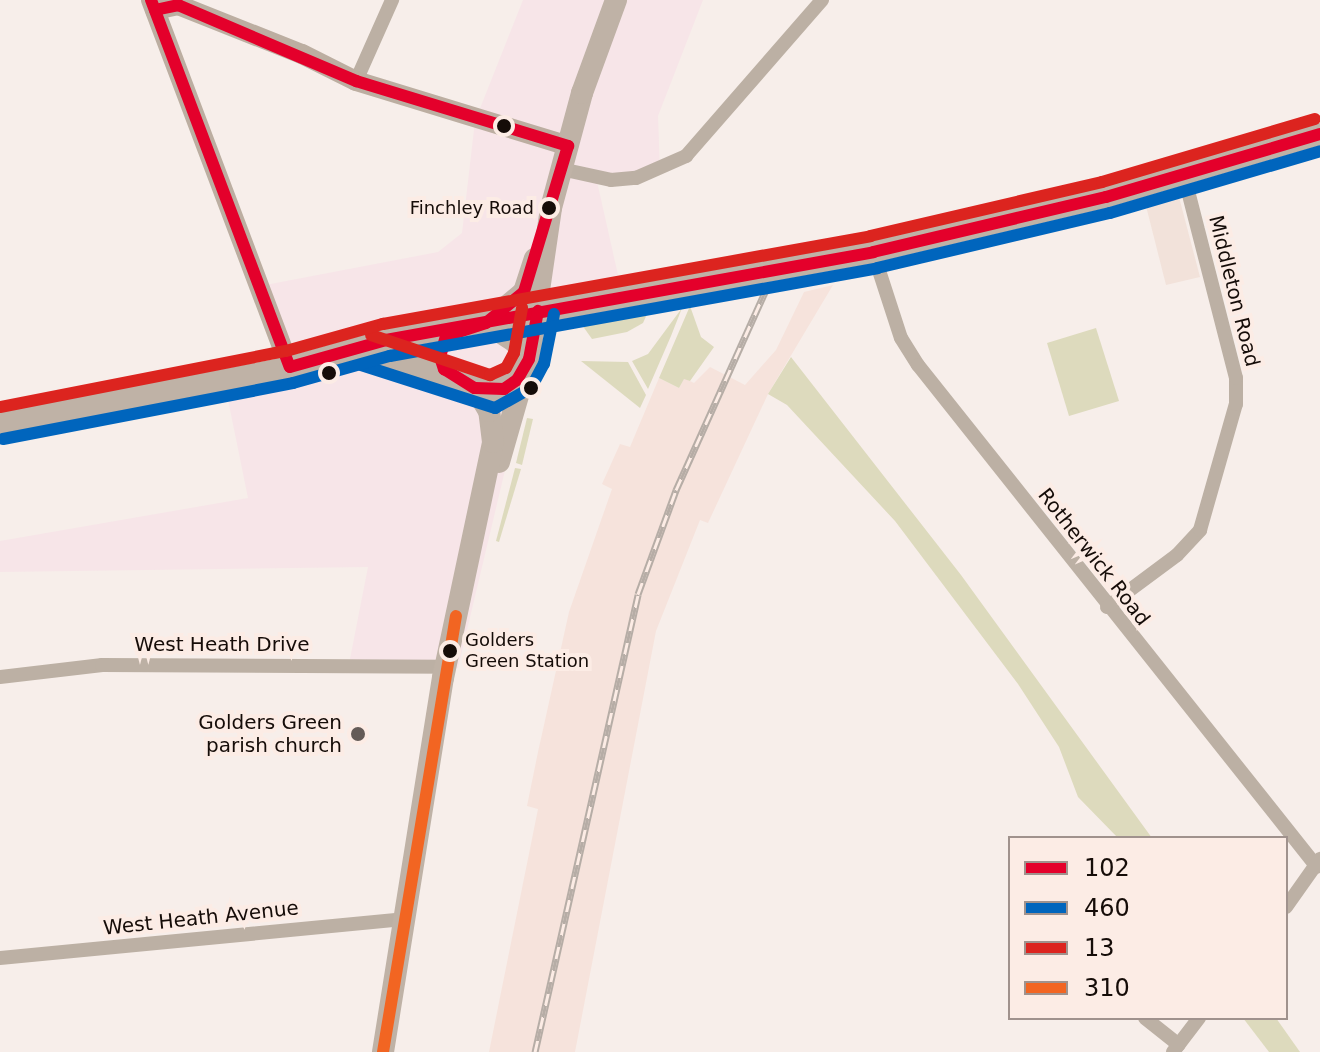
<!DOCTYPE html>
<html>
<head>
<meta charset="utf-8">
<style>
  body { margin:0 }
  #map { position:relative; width:1320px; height:1052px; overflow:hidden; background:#f7eeea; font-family:"DejaVu Sans",sans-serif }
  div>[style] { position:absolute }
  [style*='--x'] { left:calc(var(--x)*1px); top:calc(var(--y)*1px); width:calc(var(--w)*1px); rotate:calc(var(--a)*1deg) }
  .commercial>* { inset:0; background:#f7e5e8 }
  .built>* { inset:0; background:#f6e3dc }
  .education>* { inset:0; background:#f2e2da }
  .green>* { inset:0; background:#dddabd }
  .street>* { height:14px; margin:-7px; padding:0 7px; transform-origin:7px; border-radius:7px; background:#bcb0a4 }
  .secondary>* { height:20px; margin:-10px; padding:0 10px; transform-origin:10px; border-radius:10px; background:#bcaea1 }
  .primary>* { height:22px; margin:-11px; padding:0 11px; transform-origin:11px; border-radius:11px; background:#bfb2a6 }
  .rail>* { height:7px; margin-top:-3.5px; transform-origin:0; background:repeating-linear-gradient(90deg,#fcece5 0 12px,#b6ada6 0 24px); box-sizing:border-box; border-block:2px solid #b6ada6 }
  .bus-1>* { height:12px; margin:-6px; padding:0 6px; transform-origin:6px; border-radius:6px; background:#e4002b }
  .bus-2>* { height:12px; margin:-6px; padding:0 6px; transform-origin:6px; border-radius:6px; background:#0065bd }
  .bus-3>* { height:12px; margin:-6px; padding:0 6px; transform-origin:6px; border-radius:6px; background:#dc241f }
  .bus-4>* { height:12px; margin:-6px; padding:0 6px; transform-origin:6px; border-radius:6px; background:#f26522 }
  .dots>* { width:22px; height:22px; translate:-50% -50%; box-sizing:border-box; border:4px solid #fcece5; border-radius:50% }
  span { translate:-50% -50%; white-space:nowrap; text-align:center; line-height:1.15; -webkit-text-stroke:8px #fcece5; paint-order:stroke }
  .bus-label { font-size:18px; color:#150c08 }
  .right { translate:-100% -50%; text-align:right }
  .left { translate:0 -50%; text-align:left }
  .street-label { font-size:20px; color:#150c08 }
  .poi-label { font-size:20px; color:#150c08 }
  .legend { position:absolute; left:1008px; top:836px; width:280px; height:184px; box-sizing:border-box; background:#fcece5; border:2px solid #a0928d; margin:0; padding:10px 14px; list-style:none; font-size:24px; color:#150c08 }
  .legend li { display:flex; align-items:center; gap:16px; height:40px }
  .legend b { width:40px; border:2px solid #a0928d }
</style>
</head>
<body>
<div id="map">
  <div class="commercial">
    <div style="clip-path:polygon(523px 0,703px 0,658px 116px,660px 171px,596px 177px,618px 275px,553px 291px,521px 403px,458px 668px,349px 664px,368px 567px,0 572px,0 541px,248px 498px,224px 380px,289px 367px,260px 286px,438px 252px,462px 233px,475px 121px)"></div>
  </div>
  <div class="built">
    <div style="clip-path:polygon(833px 285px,768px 394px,708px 523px,700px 520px,656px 631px,575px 1052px,489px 1052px,538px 809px,527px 806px,538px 752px,569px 612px,612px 489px,602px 484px,620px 444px,630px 447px,659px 378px,679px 388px,684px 378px,694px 383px,710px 367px,745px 385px,776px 350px,804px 292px)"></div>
  </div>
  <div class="education">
    <div style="clip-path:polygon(1179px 197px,1200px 277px,1166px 285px,1146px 206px)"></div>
  </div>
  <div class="green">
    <div style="clip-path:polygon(690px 306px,701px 337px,714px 347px,690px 381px,684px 379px,679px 388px,659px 378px)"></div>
    <div style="clip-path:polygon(682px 308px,671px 336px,648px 389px,632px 361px,648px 354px)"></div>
    <div style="clip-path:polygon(648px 312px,643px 323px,627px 332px,592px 339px,582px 325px)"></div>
    <div style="clip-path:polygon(1096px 328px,1119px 401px,1069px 416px,1047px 343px)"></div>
    <div style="clip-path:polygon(791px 357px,961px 575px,1152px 838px,1118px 838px,1078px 797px,1059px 747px,1018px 684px,895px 521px,787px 405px,768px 394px)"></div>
    <div style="clip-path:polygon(581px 361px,628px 362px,646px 395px,640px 408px)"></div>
    <div style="clip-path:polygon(527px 418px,533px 419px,522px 465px,516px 463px)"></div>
    <div style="clip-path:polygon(515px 468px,521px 469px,499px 542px,496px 541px)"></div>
    <div style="clip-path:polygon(1243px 1018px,1276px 1018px,1300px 1052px,1269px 1052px)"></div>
  </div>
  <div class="street">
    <div style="--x:356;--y:81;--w:89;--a:-66"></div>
    <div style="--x:561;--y:169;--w:51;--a:12.4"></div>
    <div style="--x:611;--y:180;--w:25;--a:-5"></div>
    <div style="--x:636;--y:178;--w:55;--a:-23.7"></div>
    <div style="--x:686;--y:156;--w:207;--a:-48.9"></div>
    <div style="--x:873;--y:252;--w:90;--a:72"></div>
    <div style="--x:901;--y:338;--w:32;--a:58"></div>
    <div style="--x:918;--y:365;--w:641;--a:51.52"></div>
    <div style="--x:1107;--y:607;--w:87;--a:-36.6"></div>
    <div style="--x:1177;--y:555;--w:34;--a:-47"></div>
    <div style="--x:1200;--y:530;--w:131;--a:-74.1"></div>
    <div style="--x:1236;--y:404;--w:26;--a:-90"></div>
    <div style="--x:1236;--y:378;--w:209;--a:-104.4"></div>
    <div style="--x:0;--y:677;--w:103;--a:-6.7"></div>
    <div style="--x:102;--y:665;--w:343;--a:0.3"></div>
    <div style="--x:1286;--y:907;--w:59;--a:-54.7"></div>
    <div style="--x:0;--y:958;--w:408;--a:-5.5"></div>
    <div style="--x:1145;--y:1018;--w:43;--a:38.5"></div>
    <div style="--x:1173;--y:1052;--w:43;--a:-52.6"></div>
  </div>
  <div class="secondary">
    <div style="--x:151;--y:0;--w:392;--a:69.3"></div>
    <div style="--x:155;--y:10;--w:24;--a:-12"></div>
    <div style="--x:178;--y:5;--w:133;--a:21.6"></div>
    <div style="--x:302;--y:54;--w:60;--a:26.6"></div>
    <div style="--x:356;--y:81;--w:222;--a:17"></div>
  </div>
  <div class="primary">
    <div style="--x:494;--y:317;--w:39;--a:-40"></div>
    <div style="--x:524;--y:292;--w:35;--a:-72"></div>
    <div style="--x:486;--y:323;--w:33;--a:33"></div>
    <div style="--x:514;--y:341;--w:23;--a:50"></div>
    <div style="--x:366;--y:350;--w:132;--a:18.6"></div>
    <div style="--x:491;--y:392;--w:29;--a:-25"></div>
    <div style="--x:517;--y:380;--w:24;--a:-60"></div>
    <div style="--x:529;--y:359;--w:153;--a:-81.7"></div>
    <div style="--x:551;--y:208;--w:119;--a:-74.9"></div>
    <div style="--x:582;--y:93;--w:99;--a:-69.9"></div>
    <div style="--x:0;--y:423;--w:295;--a:-10.9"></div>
    <div style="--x:290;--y:367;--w:100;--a:-15.7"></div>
    <div style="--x:386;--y:340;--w:495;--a:-10.2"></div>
    <div style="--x:873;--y:252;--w:239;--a:-13.3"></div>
    <div style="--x:1106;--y:197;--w:223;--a:-16.4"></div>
    <div style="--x:499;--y:462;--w:98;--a:-74"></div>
    <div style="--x:383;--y:1052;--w:379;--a:-80.9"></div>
    <div style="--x:443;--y:678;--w:241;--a:-78"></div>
    <div style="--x:493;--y:442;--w:31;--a:-97"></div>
    <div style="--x:489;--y:411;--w:27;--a:-121"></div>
  </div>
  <div class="rail">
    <div style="--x:535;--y:1052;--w:469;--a:-77.3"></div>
    <div style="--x:638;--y:594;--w:111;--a:-69.9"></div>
    <div style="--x:676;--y:490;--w:227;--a:-65.8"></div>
  </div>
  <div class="bus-1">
    <div style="--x:151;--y:0;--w:392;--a:69.3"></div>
    <div style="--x:290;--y:367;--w:100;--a:-15.7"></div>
    <div style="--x:386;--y:340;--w:495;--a:-10.2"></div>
    <div style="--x:873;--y:252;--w:239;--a:-13.3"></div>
    <div style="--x:1106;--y:197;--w:223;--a:-16.4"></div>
    <div style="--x:155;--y:10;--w:24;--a:-12"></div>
    <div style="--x:178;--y:5;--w:194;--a:23.1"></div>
    <div style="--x:356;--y:81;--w:222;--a:17"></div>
    <div style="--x:568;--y:146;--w:152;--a:106.8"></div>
    <div style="--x:524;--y:292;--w:49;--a:140.8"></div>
    <div style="--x:486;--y:323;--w:42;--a:162"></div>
    <div style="--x:446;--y:336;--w:22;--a:106"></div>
    <div style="--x:440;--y:357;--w:13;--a:72"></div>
    <div style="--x:444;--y:369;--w:36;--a:32"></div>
    <div style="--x:475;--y:388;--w:29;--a:2"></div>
    <div style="--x:504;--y:389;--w:16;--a:-35"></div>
    <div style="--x:517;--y:380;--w:24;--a:-60"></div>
    <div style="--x:529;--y:359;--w:49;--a:-79.4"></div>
  </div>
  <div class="bus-2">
    <div style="--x:361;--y:365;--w:141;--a:17.8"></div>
    <div style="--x:495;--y:408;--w:41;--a:-29.1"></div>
    <div style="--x:531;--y:388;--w:27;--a:-62"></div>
    <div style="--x:544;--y:364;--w:51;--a:-78.7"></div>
    <div style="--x:3;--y:439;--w:295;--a:-10.9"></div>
    <div style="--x:293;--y:383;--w:101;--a:-15.6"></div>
    <div style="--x:390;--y:356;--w:495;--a:-10.2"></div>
    <div style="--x:877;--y:268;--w:239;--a:-13.3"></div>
    <div style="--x:1110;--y:213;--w:219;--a:-16.4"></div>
  </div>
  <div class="bus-3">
    <div style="--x:371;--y:335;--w:126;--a:18.6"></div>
    <div style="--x:490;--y:375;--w:17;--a:-24"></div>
    <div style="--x:506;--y:368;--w:17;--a:-62"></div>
    <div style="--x:514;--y:353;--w:46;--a:-79.9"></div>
    <div style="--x:0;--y:407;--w:291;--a:-11.1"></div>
    <div style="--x:286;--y:351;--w:101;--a:-15.6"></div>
    <div style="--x:383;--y:324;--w:495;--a:-10.2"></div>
    <div style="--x:870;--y:236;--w:238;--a:-13.1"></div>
    <div style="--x:1102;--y:182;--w:222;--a:-16.5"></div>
  </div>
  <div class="bus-4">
    <div style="--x:383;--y:1052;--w:442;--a:-80.5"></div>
  </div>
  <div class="dots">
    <div style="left:504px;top:126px;background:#150c08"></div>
    <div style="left:549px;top:208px;background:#150c08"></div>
    <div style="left:329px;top:373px;background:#150c08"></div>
    <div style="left:531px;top:388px;background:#150c08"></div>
    <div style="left:450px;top:651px;background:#150c08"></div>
    <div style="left:358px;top:734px;background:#645b57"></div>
  </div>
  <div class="bus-label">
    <span class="right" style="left:534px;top:208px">Finchley Road</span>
    <span class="left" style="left:465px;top:651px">Golders<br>Green Station</span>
  </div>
  <div class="street-label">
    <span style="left:1234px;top:291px;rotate:76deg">Middleton Road</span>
    <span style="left:1094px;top:557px;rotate:52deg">Rotherwick Road</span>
    <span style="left:222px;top:644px">West Heath Drive</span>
    <span style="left:201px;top:918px;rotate:-6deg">West Heath Avenue</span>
  </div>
  <div class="poi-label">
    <span class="right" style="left:342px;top:734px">Golders Green<br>parish church</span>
  </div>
  <ul class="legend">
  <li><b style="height:10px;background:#e4002b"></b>102</li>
  <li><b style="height:10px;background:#0065bd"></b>460</li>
  <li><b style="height:10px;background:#dc241f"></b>13</li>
  <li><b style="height:10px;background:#f26522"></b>310</li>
  </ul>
</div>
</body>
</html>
